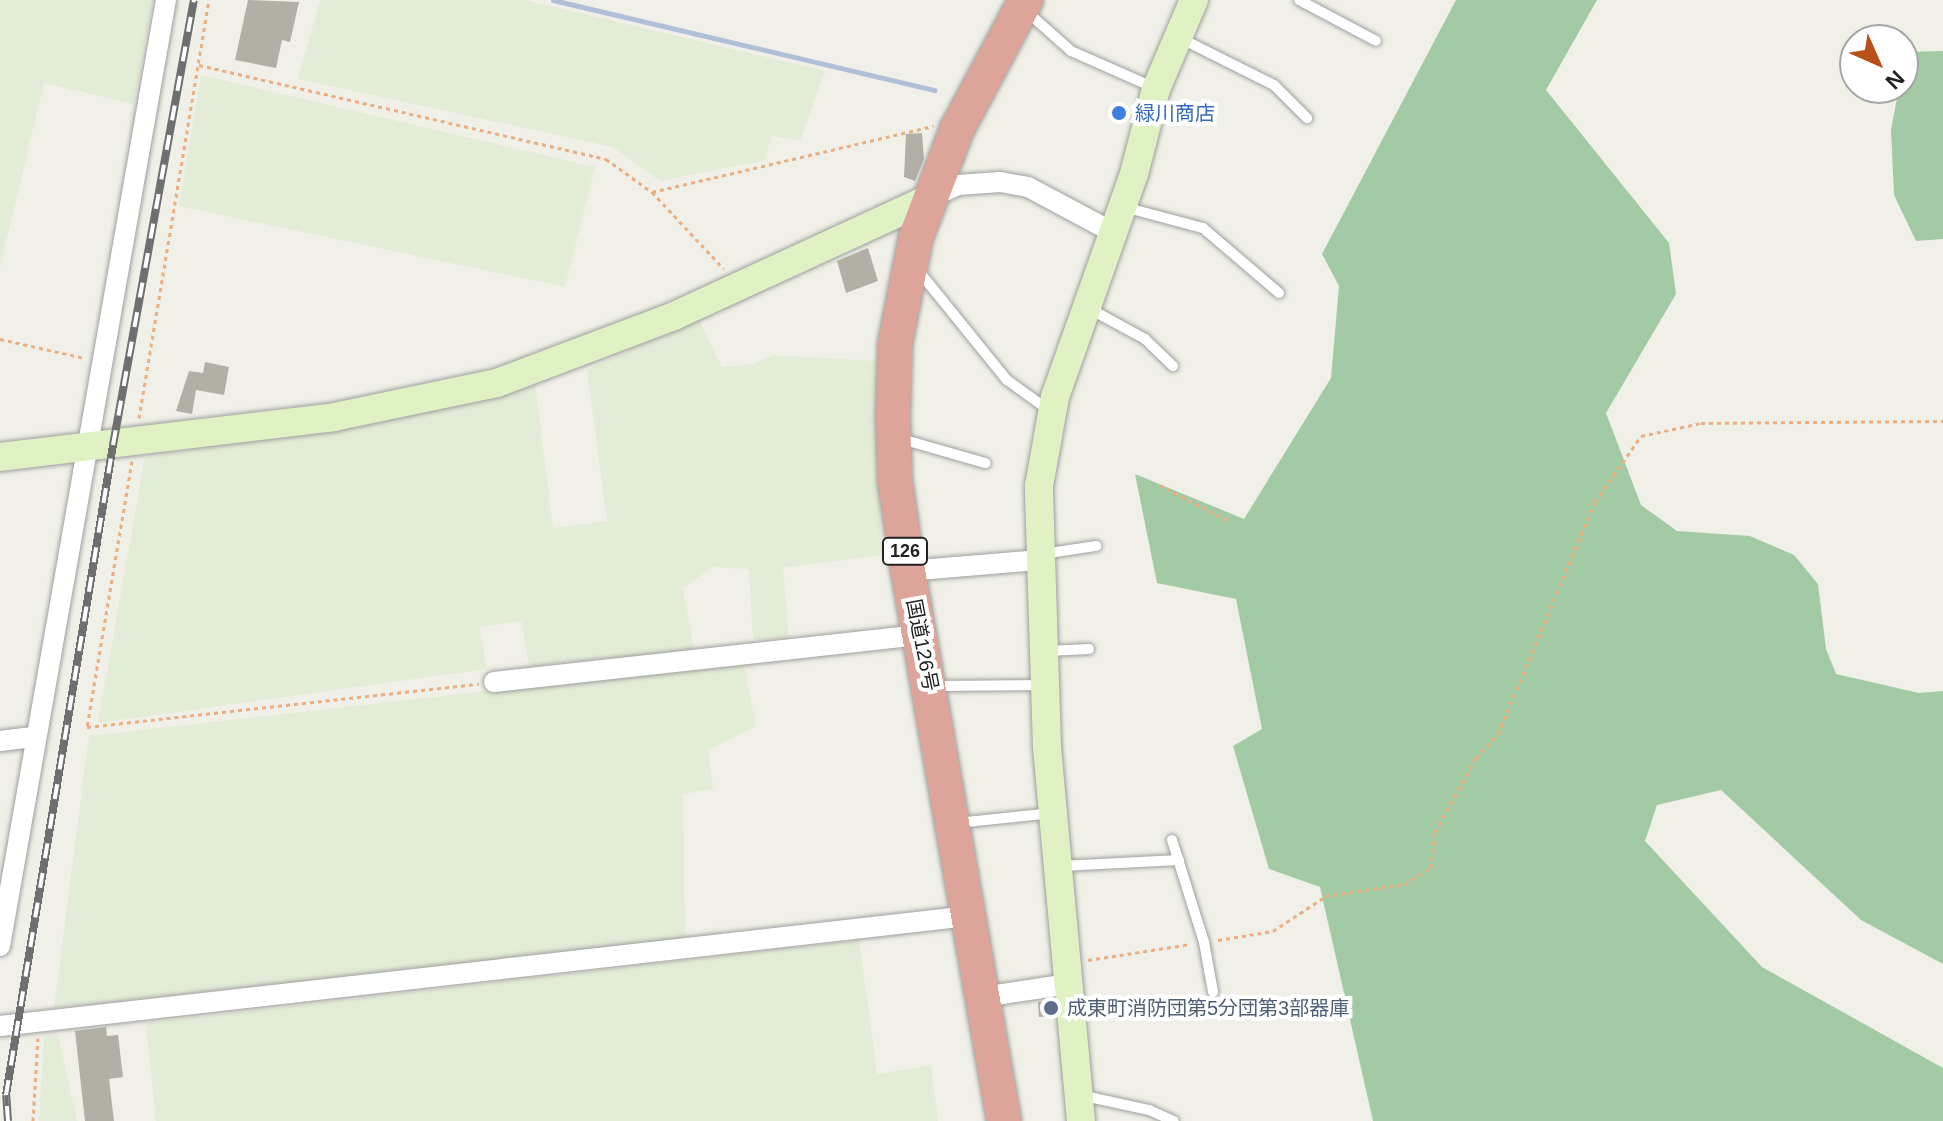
<!DOCTYPE html>
<html>
<head>
<meta charset="utf-8">
<style>
  body { margin:0 }
  #map { position:relative; width:1943px; height:1121px; overflow:hidden; background:#f0f0e8; font-family:Arial,"Noto Sans JP",sans-serif }
  div>[style] { position:absolute }
  [style*='--x'] { left:calc(var(--x)*1px); top:calc(var(--y)*1px); width:calc(var(--w)*1px); rotate:calc(var(--a)*1deg) }
  .farmland>* { inset:0; background:#e3ecd6 }
  .forest>* { inset:0; background:#a2caa4 }
  .stream>* { height:5px; margin:-2.5px; padding:0 2.5px; transform-origin:2.5px; border-radius:2.5px; background:#afc0d8 }
  .building>* { inset:0; background:#b2afa7 }
  .path>* { height:3px; margin-top:-1.5px; transform-origin:0; background:repeating-linear-gradient(90deg,#e9af80 0 4px,transparent 0 8px) }
  .roads { filter:drop-shadow(0 0 2px #9e9e9e) drop-shadow(0 0 2px #9e9e9e) }
  .lane>* { height:10px; margin:-5px; padding:0 5px; transform-origin:5px; border-radius:5px; background:#fff }
  .street>* { height:20px; margin:-10px; padding:0 10px; transform-origin:10px; border-radius:10px; background:#fff }
  .secondary>* { height:28px; margin:-14px; padding:0 14px; transform-origin:14px; border-radius:14px; background:#e0f2c4 }
  .highway>* { height:34px; margin:-17px; padding:0 17px; transform-origin:17px; border-radius:17px; background:#dda59a }
  .rail>* { height:8px; margin-top:-4px; transform-origin:0; background:repeating-linear-gradient(90deg,#fff 0 15px,#6f6f6f 0 30px); box-sizing:border-box; border-block:2px solid #6f6f6f }
  .dots>* { width:22px; height:22px; translate:-50% -50%; box-sizing:border-box; border:4px solid #fff; border-radius:50% }
  span { translate:-50% -50%; white-space:nowrap; text-align:center; line-height:1.15; -webkit-text-stroke:8px #fff; paint-order:stroke }
  .shield-label span { padding:2px 6px; background:#fff; border:2px solid; border-radius:6px; -webkit-text-stroke-width:0 }
  .shield-label { font-size:18px; color:#212121; font-weight:700 }
  .shop-label { font-size:20px; color:#366cbe }
  .left { translate:0 -50%; text-align:left }
  .street-label { font-size:20px; color:#212121 }
  .service-label { font-size:20px; color:#4e5e75 }
  .north { position:absolute; left:1839px; top:24px; width:80px; height:80px; box-sizing:border-box; background:#fff; border:2px solid #a6a6a6; border-radius:50%; rotate:135deg; font-size:22px; font-weight:700; line-height:32px; text-align:center; color:#212121 }
  .north::after { content:''; display:block; margin:auto; width:28px; height:36px; background:#b85019; clip-path:polygon(50% 0,100% 100%,50% 72%,0 100%) }
</style>
</head>
<body>
<div id="map">
  <div class="farmland">
    <div style="clip-path:polygon(0 0,153px 0,134px 104px,44px 83px,0 267px)"></div>
    <div style="clip-path:polygon(320px 0,525px 0,825px 71px,800px 141px,771px 135px,765px 160px,660px 181px,613px 147px,298px 79px)"></div>
    <div style="clip-path:polygon(201px 75px,595px 167px,565px 287px,179px 206px)"></div>
    <div style="clip-path:polygon(698px 318px,722px 367px,754px 364px,772px 355px,877px 361px,881px 555px,783px 568px,789px 638px,753px 639px,749px 569px,713px 567px,683px 588px,694px 650px,529px 666px,521px 621px,479px 627px,487px 669px,98px 723px,145px 457px,412px 413px,535px 384px,553px 528px,607px 521px,587px 370px)"></div>
    <div style="clip-path:polygon(743px 662px,756px 726px,708px 750px,713px 789px,683px 794px,685px 939px,54px 1008px,89px 736px)"></div>
    <div style="clip-path:polygon(859px 940px,877px 1074px,931px 1065px,938px 1121px,156px 1121px,146px 1023px)"></div>
    <div style="clip-path:polygon(58px 1035px,77px 1121px,39px 1121px,44px 1036px)"></div>
  </div>
  <div class="forest">
    <div style="clip-path:polygon(1456px 0,1597px 0,1546px 90px,1669px 243px,1676px 294px,1606px 413px,1641px 505px,1677px 531px,1750px 536px,1794px 555px,1818px 584px,1826px 649px,1836px 674px,1919px 693px,1943px 691px,1943px 964px,1861px 920px,1721px 790px,1657px 805px,1645px 841px,1762px 967px,1943px 1068px,1943px 1121px,1373px 1121px,1320px 887px,1269px 869px,1233px 746px,1262px 729px,1236px 599px,1157px 583px,1135px 474px,1244px 519px,1331px 378px,1339px 286px,1322px 254px)"></div>
    <div style="clip-path:polygon(1943px 51px,1943px 239px,1916px 241px,1894px 195px,1891px 130px,1899px 88px,1903px 88px,1905px 52px)"></div>
  </div>
  <div class="stream">
    <div style="--x:553;--y:0;--w:392;--a:13.3"></div>
  </div>
  <div class="building">
    <div style="clip-path:polygon(248px 0,299px 2px,290px 42px,282px 40px,276px 68px,235px 60px)"></div>
    <div style="clip-path:polygon(922px 133px,924px 159px,915px 181px,904px 177px,906px 134px)"></div>
    <div style="clip-path:polygon(868px 248px,878px 281px,846px 293px,837px 261px)"></div>
    <div style="clip-path:polygon(205px 362px,229px 367px,224px 395px,196px 390px,192px 414px,176px 411px,189px 371px,203px 373px)"></div>
    <div style="clip-path:polygon(1053px 1000px,1054px 1016px,1039px 1017px,1038px 1002px)"></div>
    <div style="clip-path:polygon(106px 1027px,107px 1036px,118px 1035px,123px 1077px,109px 1079px,114px 1121px,85px 1121px,75px 1031px)"></div>
  </div>
  <div class="path">
    <div style="--x:199;--y:65;--w:418;--a:13"></div>
    <div style="--x:606;--y:159;--w:57;--a:35.7"></div>
    <div style="--x:652;--y:192;--w:105;--a:46.9"></div>
    <div style="--x:652;--y:192;--w:289;--a:-13.2"></div>
    <div style="--x:0;--y:339;--w:86;--a:12.7"></div>
    <div style="--x:139;--y:418;--w:424;--a:-80.5"></div>
    <div style="--x:132;--y:461;--w:270;--a:99.6"></div>
    <div style="--x:87;--y:727;--w:394;--a:-6.3"></div>
    <div style="--x:1160;--y:485;--w:76;--a:27.6"></div>
    <div style="--x:1218;--y:940;--w:56;--a:-9.3"></div>
    <div style="--x:1273;--y:931;--w:64;--a:-33.4"></div>
    <div style="--x:1326;--y:896;--w:80;--a:-8.6"></div>
    <div style="--x:1405;--y:884;--w:31;--a:-32"></div>
    <div style="--x:1431;--y:868;--w:36;--a:-84"></div>
    <div style="--x:1435;--y:832;--w:85;--a:-61"></div>
    <div style="--x:1476;--y:758;--w:33;--a:-47"></div>
    <div style="--x:1498;--y:734;--w:251;--a:-67.3"></div>
    <div style="--x:1595;--y:502;--w:80;--a:-55.1"></div>
    <div style="--x:1641;--y:436;--w:61;--a:-12.2"></div>
    <div style="--x:1701;--y:423;--w:242;--a:-0.5"></div>
    <div style="--x:1088;--y:960;--w:104;--a:-8.8"></div>
    <div style="--x:33;--y:1121;--w:83;--a:-86.6"></div>
  </div>
  <div class="roads">
    <div class="lane">
      <div style="--x:1299;--y:0;--w:87;--a:28"></div>
      <div style="--x:1026;--y:11;--w:60;--a:41.6"></div>
      <div style="--x:1071;--y:51;--w:92;--a:23.8"></div>
      <div style="--x:1180;--y:38;--w:105;--a:26.6"></div>
      <div style="--x:1274;--y:85;--w:47;--a:45"></div>
      <div style="--x:1124;--y:207;--w:82;--a:14.9"></div>
      <div style="--x:1203;--y:228;--w:100;--a:40.5"></div>
      <div style="--x:917;--y:269;--w:143;--a:51"></div>
      <div style="--x:1007;--y:380;--w:53;--a:35.8"></div>
      <div style="--x:1090;--y:309;--w:63;--a:28.6"></div>
      <div style="--x:1145;--y:339;--w:39;--a:44"></div>
      <div style="--x:898;--y:438;--w:91;--a:16"></div>
      <div style="--x:1043;--y:554;--w:54;--a:-8.6"></div>
      <div style="--x:1047;--y:651;--w:42;--a:-2.7"></div>
      <div style="--x:934;--y:686;--w:108;--a:-0.5"></div>
      <div style="--x:957;--y:823;--w:96;--a:-6"></div>
      <div style="--x:1172;--y:840;--w:107;--a:72.6"></div>
      <div style="--x:1204;--y:942;--w:51;--a:79.8"></div>
      <div style="--x:1061;--y:866;--w:118;--a:-2.9"></div>
      <div style="--x:1080;--y:1095;--w:71;--a:12.3"></div>
      <div style="--x:1149;--y:1110;--w:27;--a:24"></div>
    </div>
    <div class="street">
      <div style="--x:930;--y:198;--w:31;--a:-25"></div>
      <div style="--x:958;--y:185;--w:42;--a:-4.1"></div>
      <div style="--x:1000;--y:182;--w:28;--a:10"></div>
      <div style="--x:1028;--y:187;--w:98;--a:28.1"></div>
      <div style="--x:908;--y:571;--w:132;--a:-4.8"></div>
      <div style="--x:494;--y:682;--w:430;--a:-6.3"></div>
      <div style="--x:0;--y:741;--w:33;--a:-7"></div>
      <div style="--x:0;--y:946;--w:960;--a:-80.05"></div>
      <div style="--x:982;--y:997;--w:88;--a:-8.5"></div>
      <div style="--x:0;--y:1026;--w:974;--a:-6.48"></div>
    </div>
    <div class="secondary">
      <div style="--x:0;--y:457;--w:336;--a:-6.8"></div>
      <div style="--x:334;--y:417;--w:167;--a:-11.8"></div>
      <div style="--x:497;--y:383;--w:189;--a:-20.7"></div>
      <div style="--x:674;--y:316;--w:282;--a:-24.7"></div>
      <div style="--x:1081;--y:1121;--w:376;--a:-95.2"></div>
      <div style="--x:1047;--y:747;--w:261;--a:-91.8"></div>
      <div style="--x:1039;--y:486;--w:90;--a:-79.8"></div>
      <div style="--x:1055;--y:397;--w:237;--a:-70.5"></div>
      <div style="--x:1134;--y:174;--w:88;--a:-75.5"></div>
      <div style="--x:1156;--y:89;--w:97;--a:-66.9"></div>
    </div>
    <div class="highway">
      <div style="--x:1004;--y:1121;--w:558;--a:-99.9"></div>
      <div style="--x:908;--y:571;--w:91;--a:-98.2"></div>
      <div style="--x:895;--y:481;--w:64;--a:-91.8"></div>
      <div style="--x:893;--y:417;--w:73;--a:-88.4"></div>
      <div style="--x:895;--y:344;--w:109;--a:-78.9"></div>
      <div style="--x:916;--y:237;--w:116;--a:-69.2"></div>
      <div style="--x:957;--y:129;--w:146;--a:-61.9"></div>
    </div>
  </div>
  <div class="rail">
    <div style="--x:8;--y:1121;--w:26;--a:-94"></div>
    <div style="--x:6;--y:1095;--w:659;--a:-80.65"></div>
    <div style="--x:113;--y:445;--w:452;--a:-79.7"></div>
  </div>
  <div class="dots">
    <div style="left:1119px;top:113px;background:#3f7fe0"></div>
    <div style="left:1051px;top:1008px;background:#5c6f8a"></div>
  </div>
  <div class="shield-label">
    <span style="left:905px;top:551px">126</span>
  </div>
  <div class="shop-label">
    <span class="left" style="left:1135px;top:113px">緑川商店</span>
  </div>
  <div class="street-label">
    <span style="left:922px;top:645px;rotate:79deg">国道126号</span>
  </div>
  <div class="service-label">
    <span class="left" style="left:1067px;top:1008px">成東町消防団第5分団第3部器庫</span>
  </div>
  <div class="north">N</div>
</div>
</body>
</html>
